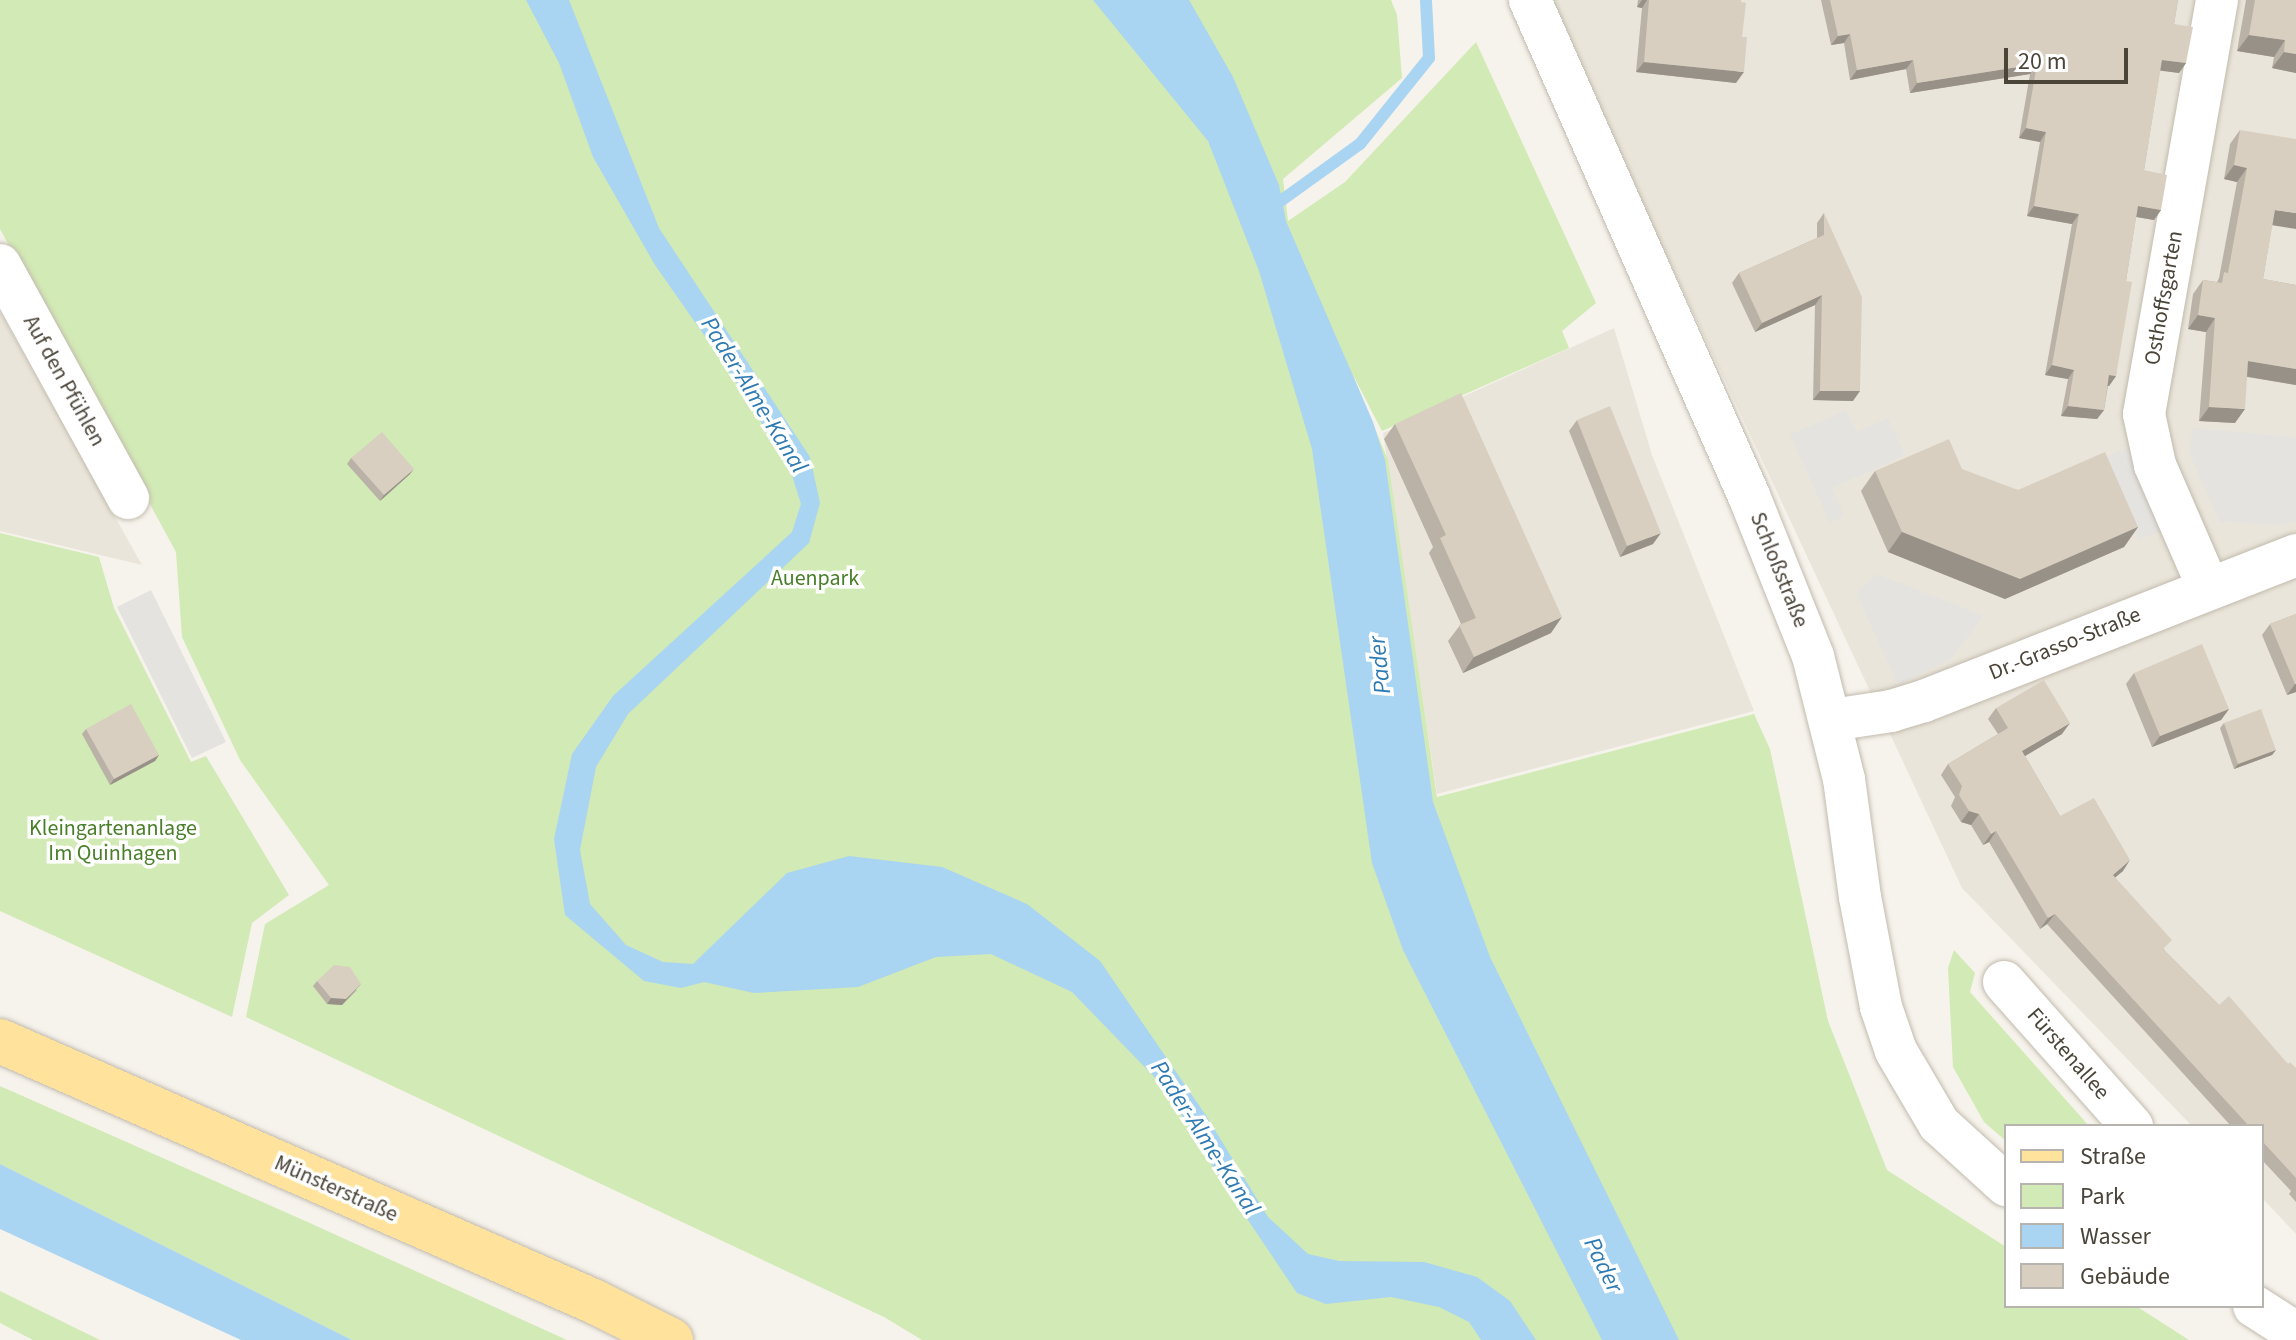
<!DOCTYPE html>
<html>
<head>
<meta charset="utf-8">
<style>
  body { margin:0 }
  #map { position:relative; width:2296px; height:1340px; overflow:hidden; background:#f6f3ec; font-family:"Source Sans 3",sans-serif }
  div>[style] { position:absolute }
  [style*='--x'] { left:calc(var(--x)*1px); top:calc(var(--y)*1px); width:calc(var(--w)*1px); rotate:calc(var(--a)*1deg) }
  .residential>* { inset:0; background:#eae5da }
  .green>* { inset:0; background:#d2eab5 }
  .parking>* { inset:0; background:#e5e3e0 }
  .water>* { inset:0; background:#a9d4f2 }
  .stream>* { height:12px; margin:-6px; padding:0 6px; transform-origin:6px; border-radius:6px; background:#a9d4f2 }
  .roads { filter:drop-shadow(0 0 2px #c2bbae) drop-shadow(0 0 2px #c2bbae) }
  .minor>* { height:42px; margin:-21px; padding:0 21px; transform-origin:21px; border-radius:21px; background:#fff }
  .major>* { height:44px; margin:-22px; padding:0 22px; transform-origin:22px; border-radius:22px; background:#ffe39c }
  .wall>* { inset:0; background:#bab2a6 }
  .shaded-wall>* { inset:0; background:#979187 }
  .building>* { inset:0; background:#d8cfc1 }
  span { translate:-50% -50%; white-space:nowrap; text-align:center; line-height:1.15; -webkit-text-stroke:7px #fff; paint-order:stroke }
  .street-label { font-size:22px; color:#4b4439 }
  .park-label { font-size:22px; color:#4a7f2a }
  .water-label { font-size:24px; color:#2e7ab2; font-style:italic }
  .legend { position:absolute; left:2004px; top:1124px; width:260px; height:184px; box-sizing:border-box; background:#fff; border:2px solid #b7b4b0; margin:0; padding:10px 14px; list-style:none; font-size:24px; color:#4b4439 }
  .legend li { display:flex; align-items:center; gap:16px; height:40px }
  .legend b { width:40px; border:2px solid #b7b4b0 }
  .scale { position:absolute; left:2004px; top:48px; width:124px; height:36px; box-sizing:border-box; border:4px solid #4b4439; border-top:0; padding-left:10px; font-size:24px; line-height:28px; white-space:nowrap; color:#4b4439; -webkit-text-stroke:6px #fff; paint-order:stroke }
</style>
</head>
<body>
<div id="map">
  <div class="residential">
    <div style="clip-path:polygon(1547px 0,2296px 0,2296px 1234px,2262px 1198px,2262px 1126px,2192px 1126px,1962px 888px)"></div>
    <div style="clip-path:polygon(0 312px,142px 565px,0 531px)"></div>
    <div style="clip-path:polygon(1614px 328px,1652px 455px,1754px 711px,1437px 794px,1383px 433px)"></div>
  </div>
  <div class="green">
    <div style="clip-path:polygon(0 0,1391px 0,1397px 15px,1402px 78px,1283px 179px,1288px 221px,1345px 182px,1476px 42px,1596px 303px,1562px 331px,1569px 348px,1382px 431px,1352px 373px,1388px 460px,1437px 797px,1754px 714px,1770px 749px,1828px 1021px,1887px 1170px,2006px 1247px,2006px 1306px,2136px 1306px,2189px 1340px,922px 1340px,884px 1317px,246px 1017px,265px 924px,329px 885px,240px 760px,182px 637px,176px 552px,0 229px)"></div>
    <div style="clip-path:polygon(0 533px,99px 557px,114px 608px,191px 762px,206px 756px,289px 895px,252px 923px,232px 1017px,0 911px)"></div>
    <div style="clip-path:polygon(1954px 950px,1975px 973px,1970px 992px,2089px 1126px,2006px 1126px,2006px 1141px,1984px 1122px,1953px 1067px,1948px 968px)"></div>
    <div style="clip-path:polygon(0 1086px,312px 1224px,567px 1340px,352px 1340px,0 1164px)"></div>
    <div style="clip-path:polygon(0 1291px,100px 1340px,33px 1340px,0 1323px)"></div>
  </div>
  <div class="parking">
    <div style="clip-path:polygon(1846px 410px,1857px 432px,1888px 418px,1905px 455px,1832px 488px,1844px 516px,1830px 523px,1790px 435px)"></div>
    <div style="clip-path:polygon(2192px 428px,2296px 437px,2296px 522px,2281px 525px,2220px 522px,2190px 455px)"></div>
    <div style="clip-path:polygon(2131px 446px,2166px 529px,2139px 540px,2104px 458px)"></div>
    <div style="clip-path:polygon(1877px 574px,1984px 616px,1950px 660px,1898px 685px,1856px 593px)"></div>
    <div style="clip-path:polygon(151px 590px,226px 742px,192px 758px,117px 607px)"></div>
  </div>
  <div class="water">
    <div style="clip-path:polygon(526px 0,569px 0,659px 228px,810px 457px,820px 503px,809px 543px,628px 714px,596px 767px,580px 850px,590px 904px,626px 945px,663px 962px,693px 964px,787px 873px,849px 856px,942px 867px,1027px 904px,1100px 961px,1207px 1117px,1268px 1217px,1308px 1254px,1339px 1261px,1424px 1262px,1477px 1277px,1510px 1301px,1536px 1340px,1481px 1340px,1469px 1322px,1439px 1307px,1391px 1297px,1326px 1304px,1297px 1293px,1223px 1183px,1165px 1088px,1072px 992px,991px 954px,936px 957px,858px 987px,754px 993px,704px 982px,681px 988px,644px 981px,565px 915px,554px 839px,572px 754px,613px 696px,792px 532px,801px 504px,790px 469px,727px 368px,655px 265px,593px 157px,559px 63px)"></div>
    <div style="clip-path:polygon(1093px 0,1189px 0,1233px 77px,1279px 185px,1286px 221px,1373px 422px,1385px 460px,1433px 802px,1490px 957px,1679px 1340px,1602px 1340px,1403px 950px,1372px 863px,1312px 449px,1259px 271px,1208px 141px)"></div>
    <div style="clip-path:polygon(0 1164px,352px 1340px,241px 1340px,0 1229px)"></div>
  </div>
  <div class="stream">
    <div style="--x:1267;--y:203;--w:15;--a:-11"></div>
    <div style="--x:1282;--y:200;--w:96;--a:-35.7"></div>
    <div style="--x:1360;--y:144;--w:110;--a:-51.3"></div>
    <div style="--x:1429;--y:58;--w:58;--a:-93"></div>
  </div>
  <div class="roads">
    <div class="minor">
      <div style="--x:1530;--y:0;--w:542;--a:66.18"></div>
      <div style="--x:1749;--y:496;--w:172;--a:68.2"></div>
      <div style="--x:1813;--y:656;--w:127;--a:75.9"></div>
      <div style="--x:1844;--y:779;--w:119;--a:82.3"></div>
      <div style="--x:1860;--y:897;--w:112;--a:79.2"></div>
      <div style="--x:1881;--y:1007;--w:46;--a:71.2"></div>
      <div style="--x:1896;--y:1051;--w:85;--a:59.5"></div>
      <div style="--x:1939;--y:1124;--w:91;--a:42.3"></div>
      <div style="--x:0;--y:265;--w:266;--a:61.2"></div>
      <div style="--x:2208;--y:587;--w:133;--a:-113.5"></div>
      <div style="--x:2155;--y:465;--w:52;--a:-102.2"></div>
      <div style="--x:2144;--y:414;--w:420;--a:-80"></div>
      <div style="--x:1832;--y:720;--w:60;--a:-8.7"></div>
      <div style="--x:1891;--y:711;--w:34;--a:-17"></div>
      <div style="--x:1924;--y:701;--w:400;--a:-21.4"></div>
      <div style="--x:2004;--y:982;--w:193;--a:48.4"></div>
      <div style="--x:2254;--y:1306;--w:50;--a:32.7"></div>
    </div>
    <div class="major">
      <div style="--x:0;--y:1041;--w:650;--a:23.68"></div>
      <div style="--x:595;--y:1302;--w:85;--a:26.6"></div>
    </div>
  </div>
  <div class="wall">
    <div style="clip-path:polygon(1638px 0,1741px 0,1736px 83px,1636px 72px,1642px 8px,1637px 7px)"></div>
    <div style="clip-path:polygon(1821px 0,2178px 0,2174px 24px,2186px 63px,2179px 73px,2160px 70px,2144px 170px,2161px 210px,2154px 220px,2136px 217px,2126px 281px,2116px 376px,2109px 386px,2108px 386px,2104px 410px,2097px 419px,2061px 416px,2068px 379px,2045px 375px,2072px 224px,2027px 216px,2040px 142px,2019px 138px,2030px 74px,1910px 93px,1906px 69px,1850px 80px,1844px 43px,1831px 45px)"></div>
    <div style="clip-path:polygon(2246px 0,2296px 0,2296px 73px,2272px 68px,2274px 57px,2237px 51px)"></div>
    <div style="clip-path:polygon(2240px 130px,2272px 225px,2263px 279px,2296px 285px,2296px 385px,2247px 377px,2235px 423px,2199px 421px,2206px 332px,2188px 329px,2193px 294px,2203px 280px,2217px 282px,2219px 278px,2237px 182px,2224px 179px,2230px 144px)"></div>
    <div style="clip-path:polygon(1824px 213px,1853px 401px,1813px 400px,1815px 305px,1755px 332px,1732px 283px,1739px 273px,1817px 238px,1817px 223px)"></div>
    <div style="clip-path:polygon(1577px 420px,1653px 544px,1620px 557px,1569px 431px)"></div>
    <div style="clip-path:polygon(1395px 424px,1551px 633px,1463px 673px,1448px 641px,1461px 624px,1429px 553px,1433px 547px,1384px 439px)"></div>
    <div style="clip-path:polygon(351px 458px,410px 474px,380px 501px,347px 464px)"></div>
    <div style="clip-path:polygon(1875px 471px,2018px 490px,2138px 527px,2124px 547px,2005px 599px,1888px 552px,1861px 491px)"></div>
    <div style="clip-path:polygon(2296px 614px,2296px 692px,2287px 695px,2262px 635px,2270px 624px)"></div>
    <div style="clip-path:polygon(2134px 673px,2229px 709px,2221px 720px,2152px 747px,2126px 684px)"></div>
    <div style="clip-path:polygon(1996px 708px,2062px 734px,2025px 756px,2060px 816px,2123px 871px,2115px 877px,2165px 951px,2219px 1005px,2288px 1064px,2296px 1068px,2296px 1202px,2289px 1194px,2291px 1191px,2262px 1160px,2262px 1126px,2231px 1126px,2047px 924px,2040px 929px,1989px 842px,1983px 845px,1971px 825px,1961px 822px,1951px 806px,1955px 797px,1941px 775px,1948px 764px,1998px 734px,1988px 719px)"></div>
    <div style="clip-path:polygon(2224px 723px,2276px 750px,2272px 755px,2234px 769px,2220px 728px)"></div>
    <div style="clip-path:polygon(86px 729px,159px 755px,155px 761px,110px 785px,82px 734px)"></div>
    <div style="clip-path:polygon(317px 981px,357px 990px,342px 1005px,327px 1004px,313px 986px)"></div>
  </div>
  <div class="shaded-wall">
    <div style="clip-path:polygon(1642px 0,1647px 0,1642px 8px,1637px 7px)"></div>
    <div style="clip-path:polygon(1850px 34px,1844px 43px,1831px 45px,1838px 36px)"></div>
    <div style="clip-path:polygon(2249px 35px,2285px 40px,2274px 57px,2237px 51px)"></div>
    <div style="clip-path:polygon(2284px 52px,2296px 54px,2296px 73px,2272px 68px)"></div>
    <div style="clip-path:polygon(1913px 60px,1906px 69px,1850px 80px,1857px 70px)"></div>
    <div style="clip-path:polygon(2162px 60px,2186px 63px,2179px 73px,2155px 70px)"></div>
    <div style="clip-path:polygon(1644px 62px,1744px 72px,1736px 83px,1636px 72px)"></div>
    <div style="clip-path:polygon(2037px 64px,2030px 74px,1910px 93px,1917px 83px)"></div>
    <div style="clip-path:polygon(2026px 128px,2046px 132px,2040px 142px,2019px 138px)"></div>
    <div style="clip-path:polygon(2234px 165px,2247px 168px,2237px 182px,2224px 179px)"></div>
    <div style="clip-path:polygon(2034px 206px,2079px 214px,2072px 224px,2027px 216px)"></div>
    <div style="clip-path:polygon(2138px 206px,2161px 210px,2154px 220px,2131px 216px)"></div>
    <div style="clip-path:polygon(2275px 210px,2296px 213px,2296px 229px,2265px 224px)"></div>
    <div style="clip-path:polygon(1822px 295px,1815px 305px,1755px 332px,1762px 323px)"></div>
    <div style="clip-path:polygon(2198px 315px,2215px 318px,2206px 332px,2188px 329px)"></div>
    <div style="clip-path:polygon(2248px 361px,2296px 369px,2296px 385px,2238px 375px)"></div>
    <div style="clip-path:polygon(2052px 365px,2074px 370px,2068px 379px,2045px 375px)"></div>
    <div style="clip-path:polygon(2109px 375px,2116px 376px,2109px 386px,2102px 385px)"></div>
    <div style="clip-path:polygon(1820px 391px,1860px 391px,1853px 401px,1813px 400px)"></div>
    <div style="clip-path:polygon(2068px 406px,2104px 410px,2097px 419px,2061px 416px)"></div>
    <div style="clip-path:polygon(2209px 407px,2245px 409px,2235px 423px,2199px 421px)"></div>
    <div style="clip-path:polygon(414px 469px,410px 474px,380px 501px,384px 495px)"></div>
    <div style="clip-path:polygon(2138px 527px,2124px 547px,2005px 599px,1888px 552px,1902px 532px)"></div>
    <div style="clip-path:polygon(1661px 533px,1653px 544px,1620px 557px,1627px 546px)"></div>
    <div style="clip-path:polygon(1562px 617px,1551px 633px,1463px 673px,1474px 657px)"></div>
    <div style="clip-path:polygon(2295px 684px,2296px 684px,2296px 692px,2287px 695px)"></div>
    <div style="clip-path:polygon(2229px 709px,2221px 720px,2152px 747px,2160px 736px)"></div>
    <div style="clip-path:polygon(2070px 723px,2062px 734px,2015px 762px,2022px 751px)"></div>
    <div style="clip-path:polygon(2276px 750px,2272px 755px,2234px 769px,2238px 764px)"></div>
    <div style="clip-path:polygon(159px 755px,155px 761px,110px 785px,114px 779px)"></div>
    <div style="clip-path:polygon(1969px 811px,1979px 814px,1971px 825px,1961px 822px)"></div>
    <div style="clip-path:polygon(1996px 831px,1989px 842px,1983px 845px,1991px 834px)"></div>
    <div style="clip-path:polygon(2130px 860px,2123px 871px,2105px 886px,2113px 875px)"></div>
    <div style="clip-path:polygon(2055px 914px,2047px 924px,2040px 929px,2048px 918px)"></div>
    <div style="clip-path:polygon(361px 984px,342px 1005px,327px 1004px,331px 998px)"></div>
  </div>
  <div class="building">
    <div style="clip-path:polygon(1649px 0,1741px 0,1741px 2px,1746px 3px,1742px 37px,1747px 37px,1744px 72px,1644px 62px)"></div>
    <div style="clip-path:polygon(1830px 0,2178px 0,2174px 24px,2193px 27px,2186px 63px,2162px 60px,2144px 170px,2167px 175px,2161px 210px,2138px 206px,2126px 281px,2132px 282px,2116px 376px,2109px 375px,2104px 410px,2068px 406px,2074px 370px,2052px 365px,2079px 214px,2034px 206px,2046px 132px,2026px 128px,2037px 64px,1917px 83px,1913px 60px,1857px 70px,1850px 34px,1838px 36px)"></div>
    <div style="clip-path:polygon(2255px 0,2296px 0,2296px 54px,2284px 52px,2285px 40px,2249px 35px)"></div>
    <div style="clip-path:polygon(2240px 130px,2296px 139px,2296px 213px,2275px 210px,2263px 279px,2296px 285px,2296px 369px,2248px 361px,2245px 409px,2209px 407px,2215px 318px,2198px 315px,2203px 280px,2222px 283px,2224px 272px,2228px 273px,2247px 168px,2234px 165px)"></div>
    <div style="clip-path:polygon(1824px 213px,1862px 297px,1860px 391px,1820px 391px,1822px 295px,1762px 323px,1739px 273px,1824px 235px)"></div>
    <div style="clip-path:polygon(1461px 393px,1562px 617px,1474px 657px,1459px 625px,1476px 618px,1440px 538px,1446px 535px,1395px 424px)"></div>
    <div style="clip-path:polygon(1610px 406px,1661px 533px,1627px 546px,1577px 420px)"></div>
    <div style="clip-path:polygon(382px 432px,414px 469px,384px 495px,351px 458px)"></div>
    <div style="clip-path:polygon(1949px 439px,1962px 469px,2018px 490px,2105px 452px,2138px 527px,2020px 579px,1902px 532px,1875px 471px)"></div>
    <div style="clip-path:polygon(2296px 614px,2296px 684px,2295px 684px,2270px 624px)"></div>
    <div style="clip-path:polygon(2202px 644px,2229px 709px,2160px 736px,2134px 673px)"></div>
    <div style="clip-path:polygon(2044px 680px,2070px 723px,2022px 751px,2060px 816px,2094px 798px,2130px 860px,2113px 875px,2172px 940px,2163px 949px,2219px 1005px,2229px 996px,2288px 1064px,2290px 1062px,2296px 1068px,2296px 1178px,2262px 1141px,2262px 1126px,2249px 1126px,2055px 914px,2048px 918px,1996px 831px,1991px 834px,1979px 814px,1969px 811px,1959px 795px,1962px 786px,1948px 764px,2008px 728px,1996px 708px)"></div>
    <div style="clip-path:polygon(131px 704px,159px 755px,114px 779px,86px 729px)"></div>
    <div style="clip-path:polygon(2261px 709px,2276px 750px,2238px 764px,2224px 723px)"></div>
    <div style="clip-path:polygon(334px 965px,350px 967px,361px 984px,346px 999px,331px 998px,317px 981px)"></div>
  </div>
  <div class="street-label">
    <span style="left:2164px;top:298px;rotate:-80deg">Osthoffsgarten</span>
    <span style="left:64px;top:381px;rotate:61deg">Auf den Pfühlen</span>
    <span style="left:1779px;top:570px;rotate:68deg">Schloßstraße</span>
    <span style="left:2065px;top:644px;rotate:-22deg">Dr.-Grasso-Straße</span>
    <span style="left:2068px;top:1054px;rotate:49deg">Fürstenallee</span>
    <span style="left:336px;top:1189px;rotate:24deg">Münsterstraße</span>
  </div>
  <div class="park-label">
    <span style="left:815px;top:579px">Auenpark</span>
    <span style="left:113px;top:841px">Kleingartenanlage<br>Im Quinhagen</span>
  </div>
  <div class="water-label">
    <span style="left:754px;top:395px;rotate:58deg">Pader-Alme-Kanal</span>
    <span style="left:1380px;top:665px;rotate:-96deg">Pader</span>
    <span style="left:1205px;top:1138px;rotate:57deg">Pader-Alme-Kanal</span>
    <span style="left:1603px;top:1265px;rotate:64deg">Pader</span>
  </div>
  <ul class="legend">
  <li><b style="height:10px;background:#ffe39c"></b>Straße</li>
  <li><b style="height:22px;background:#d2eab5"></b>Park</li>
  <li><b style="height:22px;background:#a9d4f2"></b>Wasser</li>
  <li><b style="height:22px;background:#d8cfc1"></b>Gebäude</li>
  </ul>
  <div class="scale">20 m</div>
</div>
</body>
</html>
